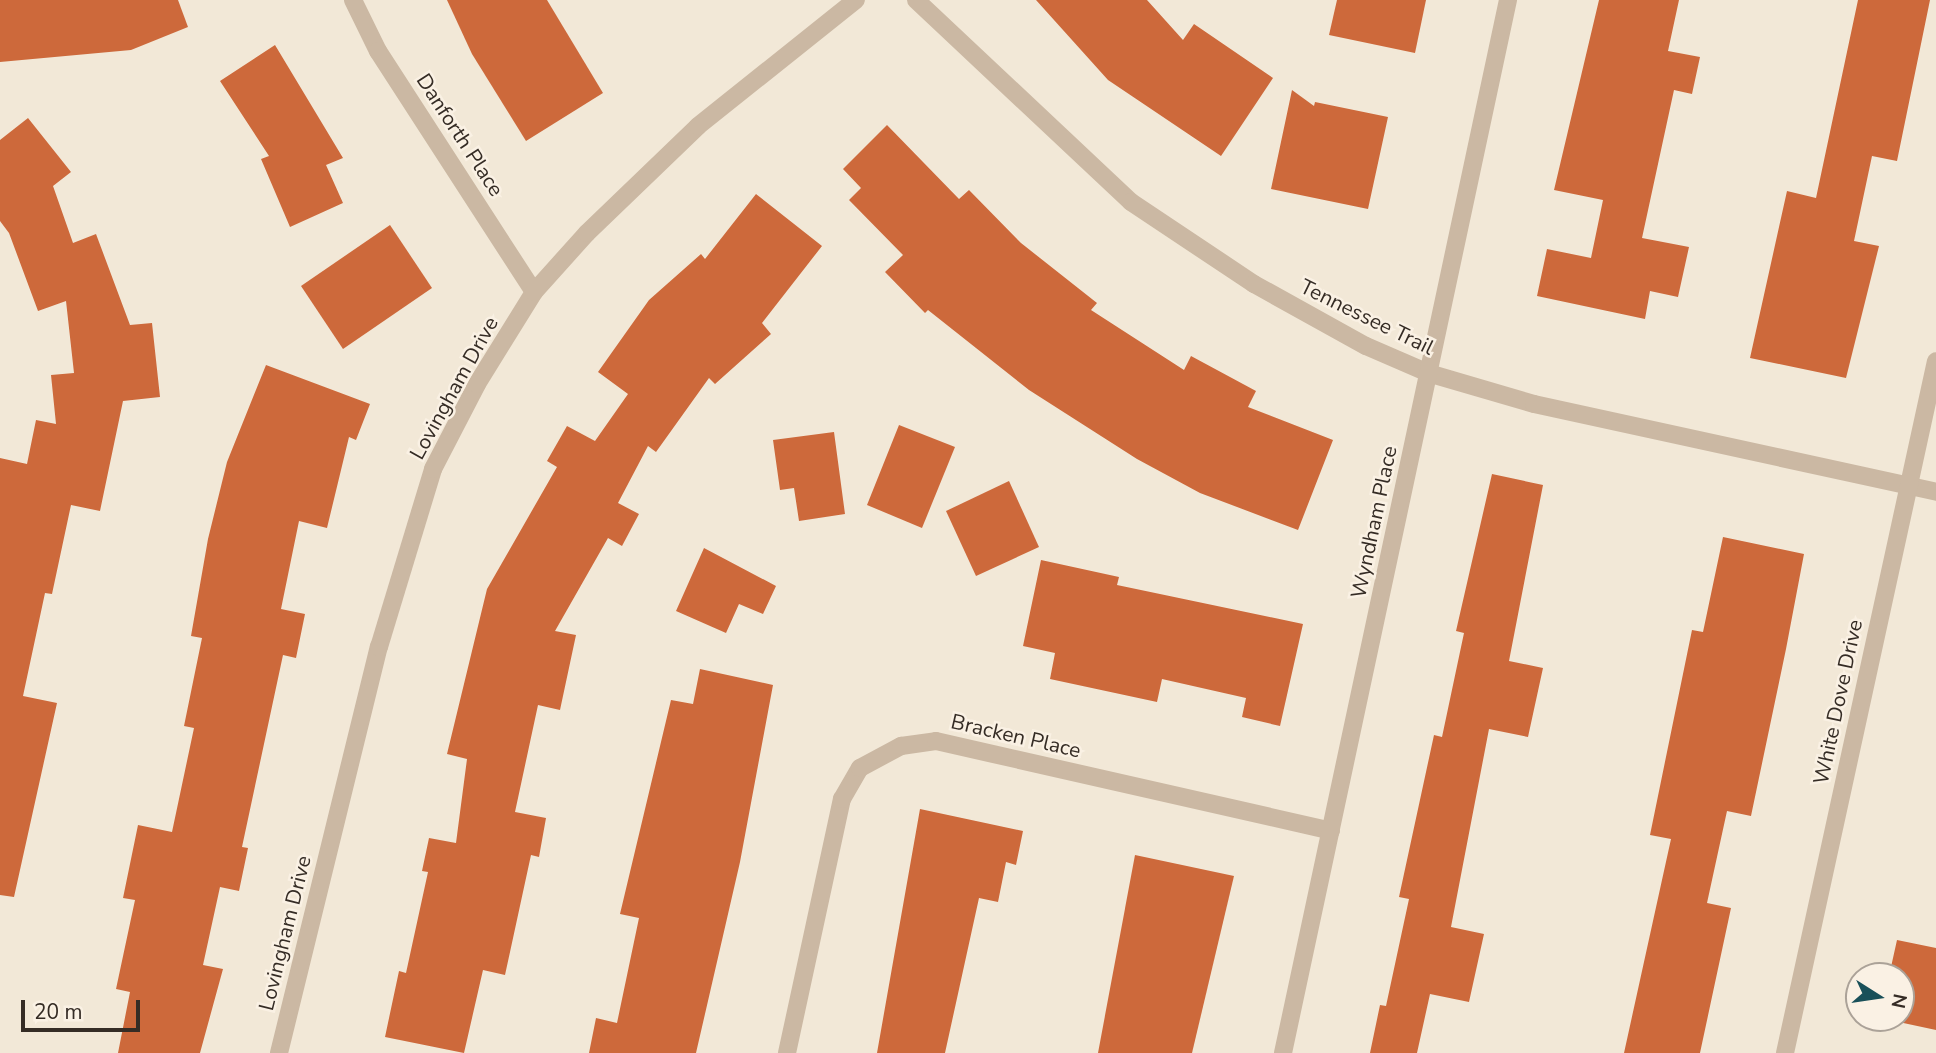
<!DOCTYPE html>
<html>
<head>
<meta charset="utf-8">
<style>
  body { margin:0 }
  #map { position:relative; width:1936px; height:1053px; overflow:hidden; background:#f2e8d7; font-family:"Nunito Sans",sans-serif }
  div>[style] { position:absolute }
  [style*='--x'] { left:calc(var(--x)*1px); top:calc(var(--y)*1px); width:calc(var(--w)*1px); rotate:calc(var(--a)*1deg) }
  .building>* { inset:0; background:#cd693b }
  .minor>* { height:18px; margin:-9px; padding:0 9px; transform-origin:9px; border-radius:9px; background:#cbb8a3 }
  span { translate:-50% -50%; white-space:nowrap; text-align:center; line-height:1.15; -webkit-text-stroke:5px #faf1e4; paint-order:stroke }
  .street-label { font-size:21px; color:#352c25 }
  .north { position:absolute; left:1845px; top:962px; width:70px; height:70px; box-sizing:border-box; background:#faf1e4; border:2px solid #aba298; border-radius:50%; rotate:102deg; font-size:19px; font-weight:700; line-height:28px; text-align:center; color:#352c25 }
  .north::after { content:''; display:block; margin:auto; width:24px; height:32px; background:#195059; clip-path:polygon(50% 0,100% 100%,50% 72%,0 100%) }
  .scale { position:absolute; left:21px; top:1000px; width:119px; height:32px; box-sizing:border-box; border:4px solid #352c25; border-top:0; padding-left:9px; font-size:21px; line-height:24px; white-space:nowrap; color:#352c25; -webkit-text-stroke:5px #faf1e4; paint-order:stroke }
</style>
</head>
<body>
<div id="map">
  <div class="building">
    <div style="clip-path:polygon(0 0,178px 0,188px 27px,131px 50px,0 62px)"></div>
    <div style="clip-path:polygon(447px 0,547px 0,603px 93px,526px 141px,472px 54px)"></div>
    <div style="clip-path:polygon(1036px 0,1147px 0,1183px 40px,1194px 24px,1273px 78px,1221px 156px,1108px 80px)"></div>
    <div style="clip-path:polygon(1337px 0,1426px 0,1415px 53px,1329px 35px)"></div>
    <div style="clip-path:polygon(1599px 0,1679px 0,1668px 51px,1700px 57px,1692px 94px,1674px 90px,1642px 238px,1689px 247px,1678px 297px,1650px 291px,1645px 319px,1537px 296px,1547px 249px,1591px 258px,1603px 200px,1554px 190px)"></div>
    <div style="clip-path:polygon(1858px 0,1930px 0,1897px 161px,1872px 156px,1854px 241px,1879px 246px,1846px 378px,1750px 358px,1787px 191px,1816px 198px)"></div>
    <div style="clip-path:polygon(275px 45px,343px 158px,326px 165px,343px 203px,290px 227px,261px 159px,269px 156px,220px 81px)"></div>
    <div style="clip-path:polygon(1292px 90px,1314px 106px,1315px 102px,1388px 117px,1368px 209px,1271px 189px)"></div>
    <div style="clip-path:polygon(28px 118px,71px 172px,53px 186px,73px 243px,96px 234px,130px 325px,152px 323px,160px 397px,123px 401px,100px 511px,71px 505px,52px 594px,45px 593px,23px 696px,57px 703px,14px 897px,0 895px,0 458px,27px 464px,36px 420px,56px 424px,51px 375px,74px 373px,66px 301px,38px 311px,9px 233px,0 221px,0 140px)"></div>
    <div style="clip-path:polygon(887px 125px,959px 199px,969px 190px,1021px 243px,1097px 303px,1091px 310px,1184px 370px,1191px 356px,1256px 391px,1248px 407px,1333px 440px,1298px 530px,1200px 493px,1137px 459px,1029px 390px,928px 310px,925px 313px,885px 272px,903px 255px,849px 200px,861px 188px,843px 169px)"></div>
    <div style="clip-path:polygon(756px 194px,822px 246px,762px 323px,771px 334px,715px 384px,709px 378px,656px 452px,648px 446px,618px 503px,639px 514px,622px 546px,608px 538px,555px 631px,576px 635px,560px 710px,538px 705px,515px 812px,546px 818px,539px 857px,531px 855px,505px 975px,483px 970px,464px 1053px,385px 1037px,399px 971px,406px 973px,428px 872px,422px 871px,429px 838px,456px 843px,467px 759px,447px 754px,487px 589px,557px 467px,547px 461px,567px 426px,595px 441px,628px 394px,598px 372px,649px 300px,701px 254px,705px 259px)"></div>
    <div style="clip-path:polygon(390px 225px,432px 288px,343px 349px,301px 286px)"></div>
    <div style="clip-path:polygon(266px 365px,370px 404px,356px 440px,349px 437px,327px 528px,299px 521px,281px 609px,305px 614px,296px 658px,283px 655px,242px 847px,248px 848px,239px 891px,220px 887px,203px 965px,223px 969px,200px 1053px,118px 1053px,130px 992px,116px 989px,135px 900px,123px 898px,138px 825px,172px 832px,194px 728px,184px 726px,202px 638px,191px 636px,208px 539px,227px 462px)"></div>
    <div style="clip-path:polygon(899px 425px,955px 447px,922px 528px,867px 505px)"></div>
    <div style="clip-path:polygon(834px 432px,845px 514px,799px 521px,794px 488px,780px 490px,773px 440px)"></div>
    <div style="clip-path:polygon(1492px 474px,1543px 485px,1509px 661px,1543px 668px,1528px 737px,1489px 729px,1451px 927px,1484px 934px,1469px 1002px,1430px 994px,1417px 1053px,1370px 1053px,1380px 1005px,1386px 1006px,1409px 899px,1399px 897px,1434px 735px,1442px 737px,1464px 633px,1456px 631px)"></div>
    <div style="clip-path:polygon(1009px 481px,1039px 547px,976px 576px,946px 511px)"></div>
    <div style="clip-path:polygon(1723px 537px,1804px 554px,1786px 649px,1751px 816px,1727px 811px,1707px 903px,1731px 908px,1700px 1053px,1624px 1053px,1671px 839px,1650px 835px,1692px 630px,1703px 632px)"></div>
    <div style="clip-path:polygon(704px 548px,776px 586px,763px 614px,739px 604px,726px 633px,676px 611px)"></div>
    <div style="clip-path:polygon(1041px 560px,1119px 577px,1117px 585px,1303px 624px,1280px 726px,1242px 717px,1246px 698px,1162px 679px,1157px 702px,1050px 679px,1055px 653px,1023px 646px)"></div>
    <div style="clip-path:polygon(700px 669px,773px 685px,740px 862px,696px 1053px,589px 1053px,596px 1018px,617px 1023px,639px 918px,620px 914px,671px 700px,693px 704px)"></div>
    <div style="clip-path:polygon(920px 809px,1023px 831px,1016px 865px,1006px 862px,998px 902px,979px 898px,945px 1053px,877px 1053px)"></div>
    <div style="clip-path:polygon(1135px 855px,1234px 876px,1192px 1053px,1098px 1053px)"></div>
    <div style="clip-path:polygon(1897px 940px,1936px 948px,1936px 1030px,1880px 1018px,1901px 1018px,1901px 976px,1889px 976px)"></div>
  </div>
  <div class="minor">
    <div style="--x:353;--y:0;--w:57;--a:63.9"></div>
    <div style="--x:378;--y:51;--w:287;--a:57.1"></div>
    <div style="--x:916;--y:0;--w:295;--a:43.2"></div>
    <div style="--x:1131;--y:202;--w:148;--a:33.7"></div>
    <div style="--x:1254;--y:284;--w:128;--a:29"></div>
    <div style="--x:1366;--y:346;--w:68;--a:23.5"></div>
    <div style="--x:1428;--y:373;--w:110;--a:16.3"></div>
    <div style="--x:1534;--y:404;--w:412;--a:12.3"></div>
    <div style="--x:279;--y:1053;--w:418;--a:-76.2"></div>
    <div style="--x:379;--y:647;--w:186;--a:-73.1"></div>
    <div style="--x:433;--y:469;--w:96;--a:-62.6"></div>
    <div style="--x:477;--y:384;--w:108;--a:-58.2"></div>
    <div style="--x:534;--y:292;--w:79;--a:-48.1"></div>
    <div style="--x:587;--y:233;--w:154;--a:-43.9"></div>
    <div style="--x:698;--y:126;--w:202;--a:-38.6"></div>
    <div style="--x:787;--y:1053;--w:260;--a:-77.8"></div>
    <div style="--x:842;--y:799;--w:36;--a:-60"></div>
    <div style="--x:860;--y:768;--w:47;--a:-28.2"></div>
    <div style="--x:901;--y:746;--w:35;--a:-8"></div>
    <div style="--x:936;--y:741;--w:405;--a:12.8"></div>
    <div style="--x:1283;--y:1053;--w:1077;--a:-77.94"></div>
    <div style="--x:1785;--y:1053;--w:708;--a:-77.69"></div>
  </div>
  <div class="street-label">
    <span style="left:460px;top:135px;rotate:57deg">Danforth Place</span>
    <span style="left:1367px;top:317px;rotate:26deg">Tennessee Trail</span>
    <span style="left:454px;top:388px;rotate:-61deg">Lovingham Drive</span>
    <span style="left:1374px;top:522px;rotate:-78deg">Wyndham Place</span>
    <span style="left:1838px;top:702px;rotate:-78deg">White Dove Drive</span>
    <span style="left:1016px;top:736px;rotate:13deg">Bracken Place</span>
    <span style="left:285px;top:933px;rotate:-76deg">Lovingham Drive</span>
  </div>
  <div class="north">N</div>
  <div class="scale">20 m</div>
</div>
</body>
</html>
